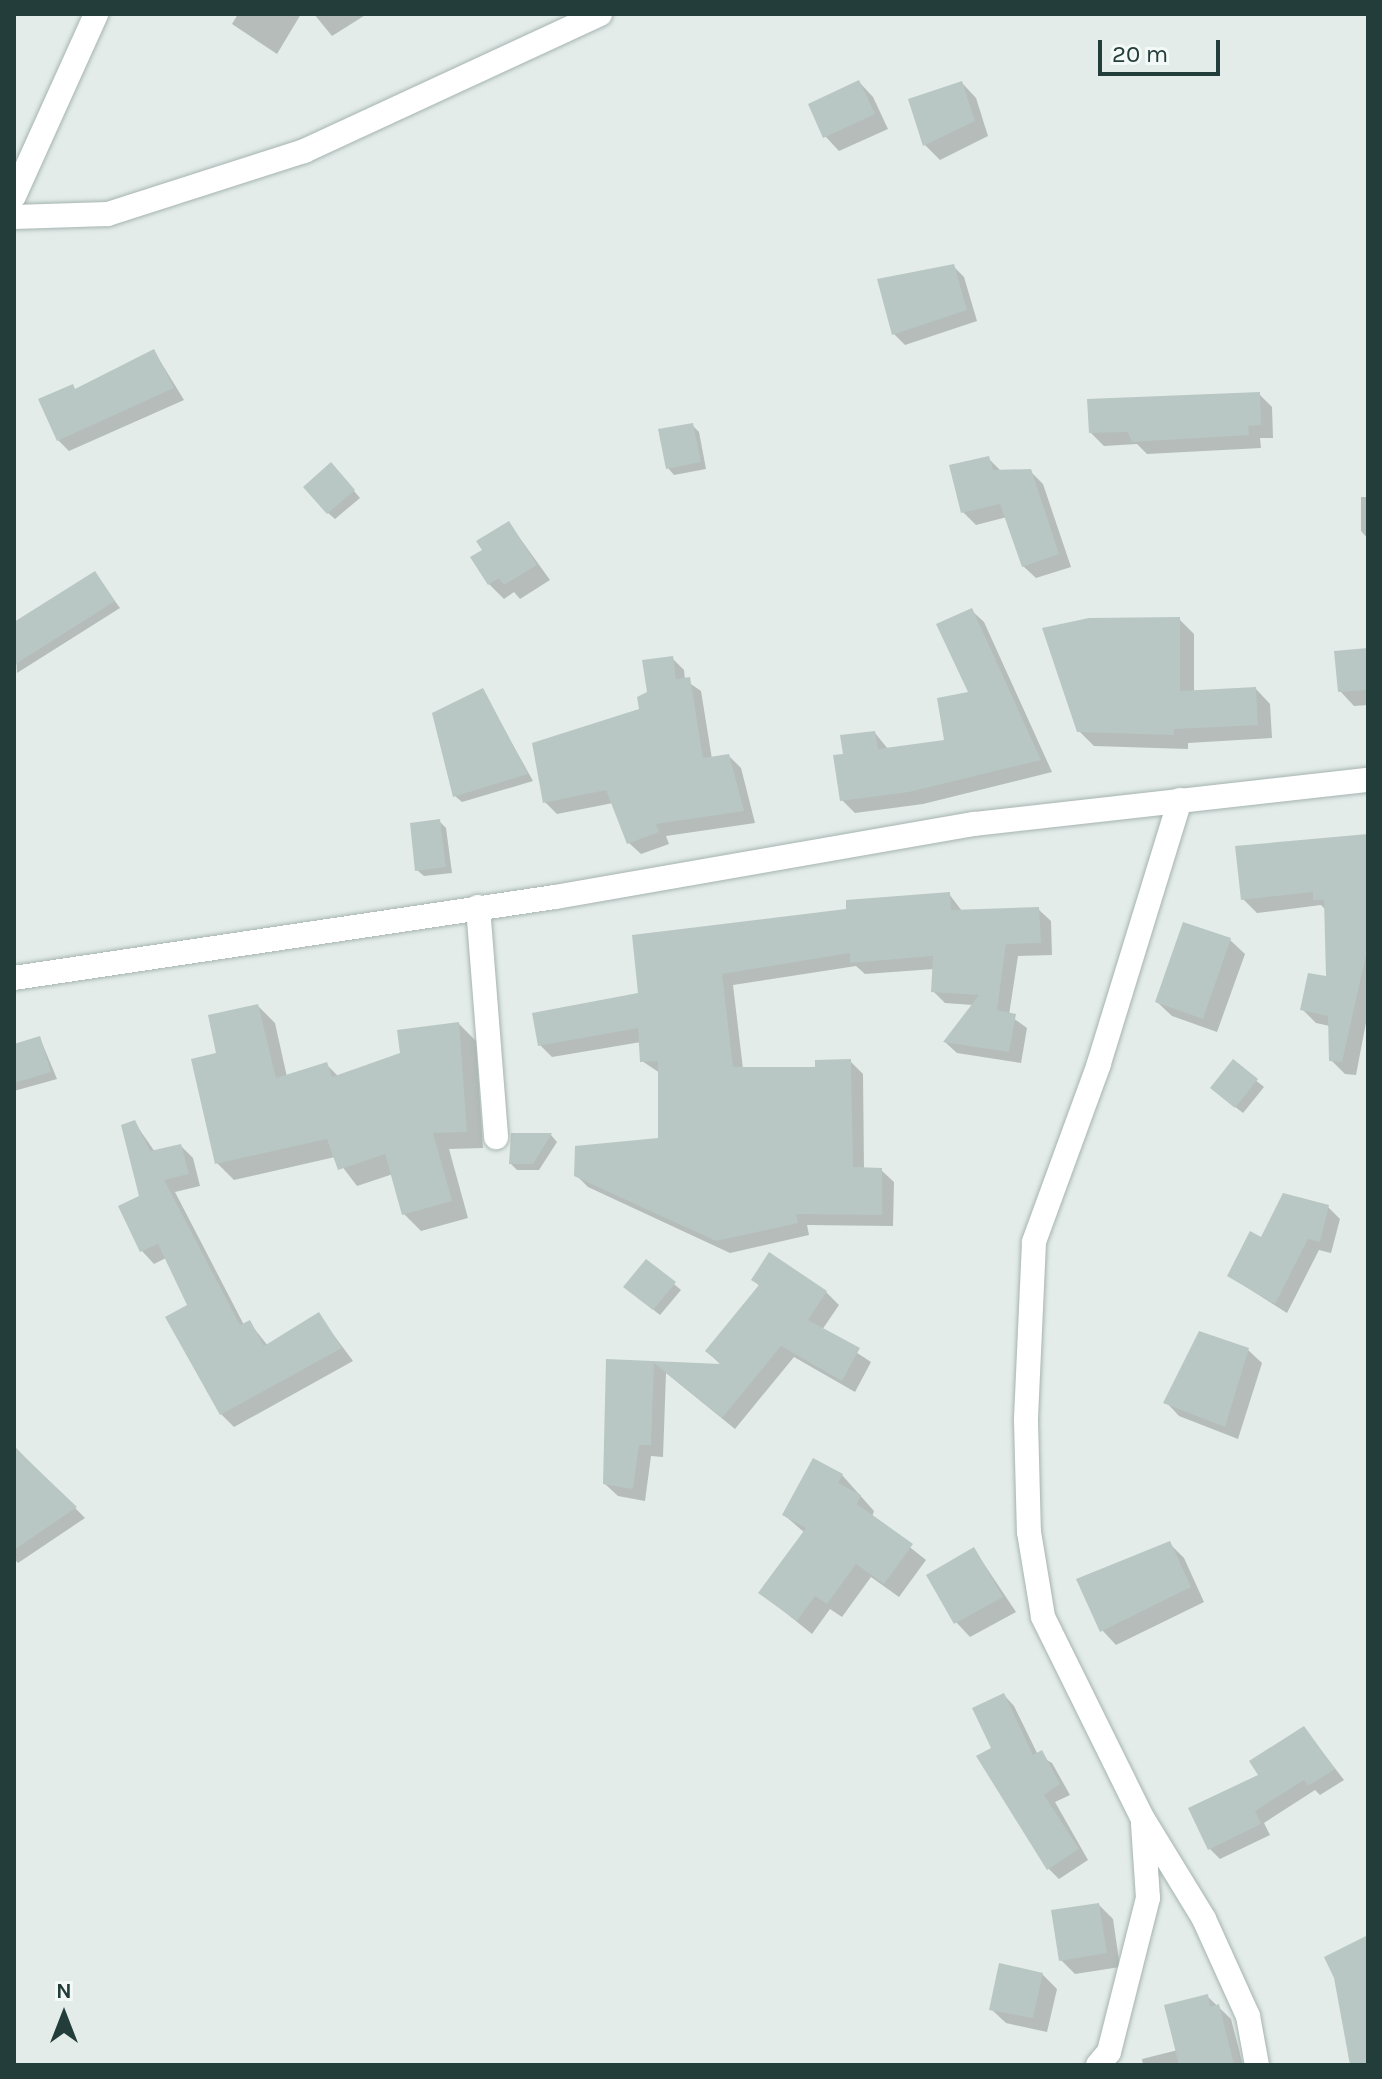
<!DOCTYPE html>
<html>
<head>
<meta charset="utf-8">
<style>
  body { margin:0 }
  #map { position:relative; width:1382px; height:2079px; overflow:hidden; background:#e3ece9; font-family:Karla,sans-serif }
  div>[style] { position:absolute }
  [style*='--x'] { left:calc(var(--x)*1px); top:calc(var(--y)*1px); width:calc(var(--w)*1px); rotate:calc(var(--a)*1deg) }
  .shadow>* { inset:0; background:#0003 }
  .building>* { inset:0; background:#b8c7c3 }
  .roads { filter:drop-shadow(0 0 2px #a6b4b1) drop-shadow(0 0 2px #a6b4b1) }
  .minor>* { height:24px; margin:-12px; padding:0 12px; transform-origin:12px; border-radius:12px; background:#fff }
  span { translate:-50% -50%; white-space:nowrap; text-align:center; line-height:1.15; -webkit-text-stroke:6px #f3f9f7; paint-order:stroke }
  .frame { position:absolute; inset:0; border:16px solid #233d3a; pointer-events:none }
  .north { position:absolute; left:24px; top:1975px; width:80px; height:80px; -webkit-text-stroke:6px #f3f9f7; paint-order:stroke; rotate:0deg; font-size:22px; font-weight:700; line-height:32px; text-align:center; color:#233d3a }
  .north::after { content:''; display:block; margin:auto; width:28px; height:36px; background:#233d3a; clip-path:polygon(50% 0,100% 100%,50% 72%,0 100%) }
  .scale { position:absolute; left:1098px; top:40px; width:122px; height:36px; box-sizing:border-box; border:4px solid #233d3a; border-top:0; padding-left:10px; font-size:24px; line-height:28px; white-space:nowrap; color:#233d3a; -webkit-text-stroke:6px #f3f9f7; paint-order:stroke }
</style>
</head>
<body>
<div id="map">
  <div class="shadow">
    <div style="clip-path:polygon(238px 14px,301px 14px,277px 54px,232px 24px)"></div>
    <div style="clip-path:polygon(314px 14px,367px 14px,332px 36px)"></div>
    <div style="clip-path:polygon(859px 82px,873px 97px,888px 129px,839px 151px,825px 136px)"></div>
    <div style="clip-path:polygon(962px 83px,976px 98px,988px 136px,940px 160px,925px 145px,910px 101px)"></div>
    <div style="clip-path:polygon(953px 266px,964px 277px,977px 321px,905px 345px,894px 334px)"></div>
    <div style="clip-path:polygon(154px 351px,184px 400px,69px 451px,58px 440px,72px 386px,77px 391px)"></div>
    <div style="clip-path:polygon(1259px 394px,1272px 407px,1273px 438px,1260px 438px,1261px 448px,1147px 454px,1137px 444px,1104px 446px,1091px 433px)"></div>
    <div style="clip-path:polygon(692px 425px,699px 432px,706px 469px,674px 475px,668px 468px)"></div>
    <div style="clip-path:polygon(988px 458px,1001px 471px,1030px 471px,1043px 484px,1071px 567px,1036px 578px,1023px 566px,1007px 517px,976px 525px,963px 512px)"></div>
    <div style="clip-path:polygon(338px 472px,360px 498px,335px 519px,328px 513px)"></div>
    <div style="clip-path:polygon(1361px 497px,1368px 497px,1368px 539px,1361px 531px)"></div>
    <div style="clip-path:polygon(509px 523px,550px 580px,520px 599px,514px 592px,504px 599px,489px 584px,484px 550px)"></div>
    <div style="clip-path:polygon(95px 574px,120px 608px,17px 673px,14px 624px)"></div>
    <div style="clip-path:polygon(971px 610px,984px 622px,1052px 772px,923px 804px,855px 813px,842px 800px,845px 755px,875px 733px,888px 749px,946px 742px,971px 694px)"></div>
    <div style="clip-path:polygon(1179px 619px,1194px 634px,1194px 693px,1256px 689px,1270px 704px,1272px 738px,1188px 743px,1188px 749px,1094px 746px,1079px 731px)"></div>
    <div style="clip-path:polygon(1368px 650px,1368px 705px,1354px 706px,1340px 691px)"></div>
    <div style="clip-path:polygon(672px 658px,684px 670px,685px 680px,701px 691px,712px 759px,729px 756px,741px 768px,755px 823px,666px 836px,669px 844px,641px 854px,629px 843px,613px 803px,557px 814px,545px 802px,641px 710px)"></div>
    <div style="clip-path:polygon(483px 691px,533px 781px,462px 802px,455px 796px)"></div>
    <div style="clip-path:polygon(440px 822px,446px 828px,452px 873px,424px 876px,417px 870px)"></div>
    <div style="clip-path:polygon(1368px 836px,1368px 1012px,1356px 1075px,1345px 1074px,1331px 1060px,1330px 1026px,1316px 1023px,1303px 1010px,1328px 979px,1326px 910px,1321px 905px,1257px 913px,1243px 899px)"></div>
    <div style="clip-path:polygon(949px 894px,962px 911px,1038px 909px,1051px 921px,1052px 955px,1018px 956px,1009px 1015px,1027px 1028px,1021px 1063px,957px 1053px,945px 1042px,973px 1005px,945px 1003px,933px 991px,934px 969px,865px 974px,856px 966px,733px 985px,743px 1069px,817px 1069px,850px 1061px,863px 1074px,864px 1169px,881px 1170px,894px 1182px,893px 1226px,807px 1225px,809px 1235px,730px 1253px,588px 1187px,576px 1175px,660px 1139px,660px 1073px,642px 1061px,641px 1042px,552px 1057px,540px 1045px,641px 994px,848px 911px)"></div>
    <div style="clip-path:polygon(1230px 940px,1245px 954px,1217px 1032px,1172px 1016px,1157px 1002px)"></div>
    <div style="clip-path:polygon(258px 1006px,275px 1023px,287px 1077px,326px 1064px,339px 1077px,402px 1055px,459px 1024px,476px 1041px,483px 1148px,449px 1149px,468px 1218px,421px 1231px,404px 1214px,393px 1174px,357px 1186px,335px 1157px,234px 1180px,217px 1163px,219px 1055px)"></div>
    <div style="clip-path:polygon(40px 1038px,57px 1079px,14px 1091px,14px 1046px)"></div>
    <div style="clip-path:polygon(1233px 1062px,1264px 1087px,1243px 1113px,1220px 1095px)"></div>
    <div style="clip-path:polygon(135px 1123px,155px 1152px,181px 1146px,193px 1158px,200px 1186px,175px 1192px,244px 1325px,249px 1322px,268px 1346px,318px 1314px,353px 1361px,234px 1427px,221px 1414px,190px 1306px,166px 1258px,154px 1264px,142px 1251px)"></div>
    <div style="clip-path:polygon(513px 1135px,551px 1135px,557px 1142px,539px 1170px,517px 1170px,511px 1164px)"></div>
    <div style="clip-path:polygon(1328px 1207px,1340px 1219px,1331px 1253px,1319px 1250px,1287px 1313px,1229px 1276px,1262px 1240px)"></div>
    <div style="clip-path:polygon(754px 1280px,826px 1292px,839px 1305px,822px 1330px,871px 1362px,855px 1392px,794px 1357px,735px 1429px,666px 1373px,663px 1457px,651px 1456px,645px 1501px,618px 1496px,605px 1484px,608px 1361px,722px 1366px,707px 1351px,760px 1287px)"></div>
    <div style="clip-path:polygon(674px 1284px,681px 1290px,660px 1315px,632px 1293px)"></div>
    <div style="clip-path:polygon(1248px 1350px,1262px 1363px,1238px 1439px,1179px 1416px,1166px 1402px)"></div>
    <div style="clip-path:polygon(14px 1446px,85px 1518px,18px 1563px,14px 1559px)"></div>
    <div style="clip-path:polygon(842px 1475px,874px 1511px,872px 1517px,926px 1560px,899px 1597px,871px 1577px,842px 1617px,830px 1609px,812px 1634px,761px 1593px,805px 1533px,784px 1515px)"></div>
    <div style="clip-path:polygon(1169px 1543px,1184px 1558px,1204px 1602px,1116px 1645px,1102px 1630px)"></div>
    <div style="clip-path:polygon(974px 1549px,1016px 1612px,970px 1637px,956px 1622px)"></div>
    <div style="clip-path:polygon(1004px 1695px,1014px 1706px,1038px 1755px,1052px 1763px,1070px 1795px,1055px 1802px,1088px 1860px,1059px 1879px,1048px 1868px,994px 1748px)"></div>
    <div style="clip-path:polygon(1304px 1728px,1344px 1780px,1320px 1795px,1315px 1790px,1264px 1823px,1270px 1835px,1220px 1859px,1209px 1848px,1261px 1776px)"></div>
    <div style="clip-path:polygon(1099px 1905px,1113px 1919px,1120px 1967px,1075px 1974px,1061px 1960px)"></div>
    <div style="clip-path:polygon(1042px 1974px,1057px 1989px,1047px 2032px,1006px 2023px,991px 2009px)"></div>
    <div style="clip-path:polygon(1207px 1996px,1231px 2019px,1243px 2065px,1143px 2065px,1142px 2059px,1178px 2050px)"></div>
  </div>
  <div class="building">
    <div style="clip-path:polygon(859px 80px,875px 114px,823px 138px,808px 104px)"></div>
    <div style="clip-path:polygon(962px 81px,975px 121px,923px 146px,908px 99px)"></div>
    <div style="clip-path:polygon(954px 264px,967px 310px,892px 335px,877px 279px)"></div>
    <div style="clip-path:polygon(154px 349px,174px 388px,57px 441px,38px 399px,73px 384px,75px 389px)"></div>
    <div style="clip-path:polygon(1260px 392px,1261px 425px,1248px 426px,1249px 435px,1132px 442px,1128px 432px,1089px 433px,1087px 399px)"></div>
    <div style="clip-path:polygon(693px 423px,701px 462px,666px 469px,658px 429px)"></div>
    <div style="clip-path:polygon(989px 456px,993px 470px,1031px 469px,1059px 554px,1022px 567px,1000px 504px,961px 513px,949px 465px)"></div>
    <div style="clip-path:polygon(331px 462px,355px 490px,327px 514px,303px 487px)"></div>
    <div style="clip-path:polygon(509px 521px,537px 565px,504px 585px,499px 578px,488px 585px,470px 557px,482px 550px,476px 541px)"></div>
    <div style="clip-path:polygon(95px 571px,115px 601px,14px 665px,14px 622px)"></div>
    <div style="clip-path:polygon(972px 608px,1041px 760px,909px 792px,840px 801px,833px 755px,843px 754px,840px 735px,875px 731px,878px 749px,944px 740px,937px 698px,968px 692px,936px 624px)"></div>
    <div style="clip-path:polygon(1180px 617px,1180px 691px,1256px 687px,1258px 725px,1174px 729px,1174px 735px,1077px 732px,1042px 628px,1089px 618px)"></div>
    <div style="clip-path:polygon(1368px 648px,1368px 690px,1338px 692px,1334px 651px)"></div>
    <div style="clip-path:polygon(673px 656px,676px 679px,690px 677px,703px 758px,729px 754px,744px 811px,656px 824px,659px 832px,627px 844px,606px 790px,543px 803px,532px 743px,639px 709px,637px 697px,647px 692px,642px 660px)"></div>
    <div style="clip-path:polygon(483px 688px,528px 774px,453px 797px,432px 713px)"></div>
    <div style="clip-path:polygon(440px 819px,446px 867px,415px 871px,410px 823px)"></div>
    <div style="clip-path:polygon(1368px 834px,1368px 946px,1342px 1062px,1329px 1061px,1328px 1016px,1300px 1010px,1308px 973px,1326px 976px,1324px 900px,1313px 900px,1313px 892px,1241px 900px,1235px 846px)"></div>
    <div style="clip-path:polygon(950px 892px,951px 910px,1039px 907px,1041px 943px,1006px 944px,997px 1010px,1016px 1014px,1009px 1052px,943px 1042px,979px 995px,931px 992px,933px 956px,850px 963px,850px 953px,722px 974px,733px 1067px,815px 1067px,815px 1060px,851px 1059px,853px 1167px,882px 1168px,882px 1215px,796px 1214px,798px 1223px,716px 1241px,574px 1176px,575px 1146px,658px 1138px,658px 1061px,640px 1062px,638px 1028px,538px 1046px,532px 1013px,638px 993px,632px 935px,846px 909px,846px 900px)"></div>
    <div style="clip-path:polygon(1183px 922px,1231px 938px,1203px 1019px,1155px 1002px)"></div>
    <div style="clip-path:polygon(258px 1004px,276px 1078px,327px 1062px,332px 1077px,400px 1053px,397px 1030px,459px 1022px,467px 1132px,433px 1133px,452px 1201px,402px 1215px,385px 1154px,338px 1170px,327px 1139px,215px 1164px,191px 1059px,216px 1053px,208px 1015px)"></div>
    <div style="clip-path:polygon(40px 1036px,51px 1072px,14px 1083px,14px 1044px)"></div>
    <div style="clip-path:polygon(1233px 1059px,1258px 1079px,1235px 1108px,1210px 1088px)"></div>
    <div style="clip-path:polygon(135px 1120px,150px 1151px,181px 1144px,189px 1174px,164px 1180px,240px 1325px,250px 1320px,264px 1346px,319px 1312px,342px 1348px,220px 1415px,165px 1317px,187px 1305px,158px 1244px,140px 1252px,118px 1206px,139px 1196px,121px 1125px)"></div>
    <div style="clip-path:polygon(511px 1133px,552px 1133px,533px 1164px,509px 1164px)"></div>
    <div style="clip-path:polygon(1283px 1193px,1329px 1205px,1320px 1242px,1308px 1239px,1275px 1304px,1227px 1276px,1250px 1231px,1261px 1237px)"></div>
    <div style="clip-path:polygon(769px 1252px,827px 1291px,808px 1320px,860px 1348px,842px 1381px,781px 1346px,722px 1418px,654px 1363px,651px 1445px,639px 1445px,633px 1489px,603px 1484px,606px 1359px,721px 1364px,705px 1351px,759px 1285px,751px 1280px)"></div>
    <div style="clip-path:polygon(646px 1259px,676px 1282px,653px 1310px,623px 1287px)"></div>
    <div style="clip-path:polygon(1199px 1331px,1249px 1348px,1225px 1427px,1163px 1403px)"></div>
    <div style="clip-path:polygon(14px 1447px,77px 1507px,14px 1550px)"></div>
    <div style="clip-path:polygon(813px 1458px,843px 1474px,838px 1483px,861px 1495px,857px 1504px,913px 1544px,884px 1584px,856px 1564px,827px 1604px,815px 1596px,797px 1621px,758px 1593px,806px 1528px,782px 1515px)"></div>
    <div style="clip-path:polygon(1170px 1541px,1191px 1587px,1100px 1632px,1076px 1579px)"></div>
    <div style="clip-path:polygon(974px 1547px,1003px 1597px,954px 1624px,926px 1575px)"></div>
    <div style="clip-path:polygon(1004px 1693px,1033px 1755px,1042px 1750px,1060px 1784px,1044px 1795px,1079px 1849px,1047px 1870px,976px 1756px,991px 1748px,972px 1708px)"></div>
    <div style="clip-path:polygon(1304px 1726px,1335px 1769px,1308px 1786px,1304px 1780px,1255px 1811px,1261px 1824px,1208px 1850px,1188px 1808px,1258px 1775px,1249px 1761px)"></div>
    <div style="clip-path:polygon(1099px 1903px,1107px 1953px,1059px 1961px,1051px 1910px)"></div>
    <div style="clip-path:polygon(1368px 1935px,1368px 2065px,1350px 2065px,1334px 1978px,1324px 1957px)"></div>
    <div style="clip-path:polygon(999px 1963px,1043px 1973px,1033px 2018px,989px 2010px)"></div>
    <div style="clip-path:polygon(1208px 1994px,1210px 2007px,1219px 2004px,1234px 2065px,1179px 2065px,1164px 2005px)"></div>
  </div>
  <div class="roads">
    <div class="minor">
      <div style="--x:14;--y:196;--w:200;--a:-65.7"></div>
      <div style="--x:14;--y:217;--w:94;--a:-1.8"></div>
      <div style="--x:108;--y:214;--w:206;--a:-17.8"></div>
      <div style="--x:304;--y:151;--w:326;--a:-24.8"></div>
      <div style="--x:1180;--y:800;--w:276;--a:107.1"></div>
      <div style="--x:1099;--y:1064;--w:189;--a:110.1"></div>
      <div style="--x:1034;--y:1242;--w:179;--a:92.6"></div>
      <div style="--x:1026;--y:1421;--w:111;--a:88.5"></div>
      <div style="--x:1029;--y:1532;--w:86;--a:80.6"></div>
      <div style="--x:1043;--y:1617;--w:225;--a:63.7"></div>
      <div style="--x:1143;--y:1819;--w:117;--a:58.6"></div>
      <div style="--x:1204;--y:1919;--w:107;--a:65.6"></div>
      <div style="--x:1248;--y:2016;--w:50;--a:79.6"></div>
      <div style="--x:478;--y:907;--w:231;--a:85.5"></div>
      <div style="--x:14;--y:978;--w:547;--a:-8.52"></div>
      <div style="--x:555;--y:897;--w:425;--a:-9.9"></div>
      <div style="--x:974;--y:824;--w:396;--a:-6.4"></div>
      <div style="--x:1098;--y:2065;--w:17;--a:-50"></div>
      <div style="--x:1109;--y:2052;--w:159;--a:-75.8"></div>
      <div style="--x:1148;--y:1898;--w:73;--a:-93.9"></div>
    </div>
  </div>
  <div class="frame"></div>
  <div class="north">N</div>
  <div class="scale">20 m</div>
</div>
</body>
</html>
